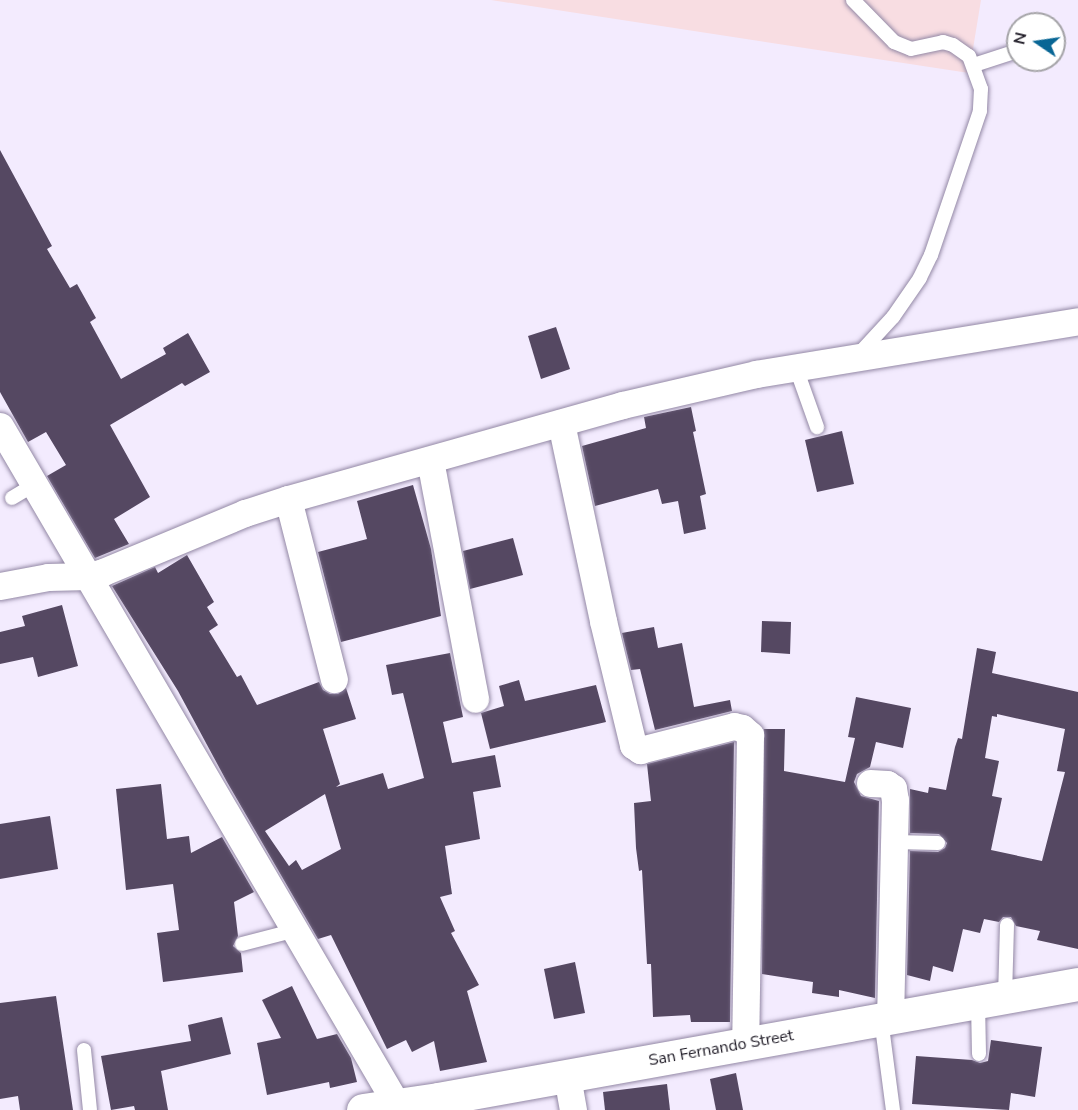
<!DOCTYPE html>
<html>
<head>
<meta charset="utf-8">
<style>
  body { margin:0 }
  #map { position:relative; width:1078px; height:1110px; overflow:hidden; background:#f3ebfe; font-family:"Nunito Sans",sans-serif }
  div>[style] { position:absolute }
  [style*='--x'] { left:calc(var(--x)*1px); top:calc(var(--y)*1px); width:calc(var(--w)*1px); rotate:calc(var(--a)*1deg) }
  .education>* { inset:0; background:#f8dde2 }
  .building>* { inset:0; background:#554862 }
  .roads { filter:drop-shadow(0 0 2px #9388a5) drop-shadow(0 0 2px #9388a5) }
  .service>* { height:14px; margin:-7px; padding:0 7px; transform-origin:7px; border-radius:7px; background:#fff }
  .minor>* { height:27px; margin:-13.5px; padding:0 13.5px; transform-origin:13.5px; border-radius:13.5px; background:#fff }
  .secondary>* { height:33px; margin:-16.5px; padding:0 16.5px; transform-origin:16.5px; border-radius:16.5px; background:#fff }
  span { translate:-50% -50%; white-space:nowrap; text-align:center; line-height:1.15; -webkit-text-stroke:6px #fff; paint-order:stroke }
  .street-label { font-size:16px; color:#1f1b26 }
  .north { position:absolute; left:1006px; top:12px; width:60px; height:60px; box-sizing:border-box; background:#fff; border:2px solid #a5a4a8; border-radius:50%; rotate:283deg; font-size:16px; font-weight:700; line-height:24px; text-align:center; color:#1f1b26 }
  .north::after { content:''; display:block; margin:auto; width:21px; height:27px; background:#086695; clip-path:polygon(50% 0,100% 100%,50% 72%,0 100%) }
</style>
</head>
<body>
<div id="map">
  <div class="education">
    <div style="clip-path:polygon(491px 0,981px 0,969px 73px)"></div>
  </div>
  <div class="building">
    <div style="clip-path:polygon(0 150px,52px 246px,47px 249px,70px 288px,77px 284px,96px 318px,90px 322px,121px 379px,166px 354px,163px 348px,188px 333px,210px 372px,185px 386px,182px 383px,110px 425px,150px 497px,114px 519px,129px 544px,95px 558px,47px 476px,66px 465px,46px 432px,28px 442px,0 392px)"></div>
    <div style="clip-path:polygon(556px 327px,570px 369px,541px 379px,528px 336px)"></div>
    <div style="clip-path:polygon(691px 407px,696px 431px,693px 432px,706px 494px,700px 496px,706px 529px,684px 534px,678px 501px,662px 504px,658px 489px,595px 506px,582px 446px,646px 428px,644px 417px)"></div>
    <div style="clip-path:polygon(842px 431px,854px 484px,817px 492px,805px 440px)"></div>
    <div style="clip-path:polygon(413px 485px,431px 549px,441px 616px,341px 642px,318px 552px,367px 539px,357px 501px)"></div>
    <div style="clip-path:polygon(513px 538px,523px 575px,470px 589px,463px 551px)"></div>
    <div style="clip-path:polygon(evenodd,187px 555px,214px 602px,207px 607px,218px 625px,209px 631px,237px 677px,241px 675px,257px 705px,319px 682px,323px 690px,330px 694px,338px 694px,346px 688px,356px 719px,323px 729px,340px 784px,336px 787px,383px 773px,388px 789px,424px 778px,403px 693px,392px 695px,386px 665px,450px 653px,463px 717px,443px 722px,452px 763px,495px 755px,501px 787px,473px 792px,480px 839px,445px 846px,452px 894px,440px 897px,455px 931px,451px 933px,479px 985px,467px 991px,487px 1062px,440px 1071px,434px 1041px,412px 1052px,406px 1040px,387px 1049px,331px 935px,318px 939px,227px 782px,178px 691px,112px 586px,155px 567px,158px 573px,187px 555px,325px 794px,341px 849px,302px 870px,296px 860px,289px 866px,265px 831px,325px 794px)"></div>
    <div style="clip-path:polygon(62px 605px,78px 666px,38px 677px,33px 657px,0 664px,0 632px,25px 626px,22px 616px)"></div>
    <div style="clip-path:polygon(762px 621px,791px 622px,790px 654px,761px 652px)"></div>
    <div style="clip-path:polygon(654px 627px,658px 648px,682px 643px,694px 707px,730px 700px,732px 711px,655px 730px,640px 669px,631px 670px,622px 633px)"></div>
    <div style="clip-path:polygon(evenodd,977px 648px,996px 652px,992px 673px,1078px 692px,1078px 949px,1037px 940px,1040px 931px,1016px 926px,1011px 917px,1003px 917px,999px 922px,984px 919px,980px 933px,963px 929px,953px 972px,933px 966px,930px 981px,907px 975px,910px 851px,938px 852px,945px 848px,947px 843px,939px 834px,910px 833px,910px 789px,928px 793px,929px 787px,946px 790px,955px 747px,958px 738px,962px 739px,977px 648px,997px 714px,1065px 729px,1057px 771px,1065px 772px,1042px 861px,991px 850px,1002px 798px,992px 796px,999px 761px,985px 758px,992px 716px,997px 717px,997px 714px)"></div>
    <div style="clip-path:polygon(519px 680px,525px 701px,596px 685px,606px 722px,490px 749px,481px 713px,504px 706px,499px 686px)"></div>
    <div style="clip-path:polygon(856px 697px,911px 708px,903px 748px,876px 742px,870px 767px,857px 774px,854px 782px,861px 796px,879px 801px,875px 998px,839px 990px,839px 997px,812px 993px,813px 982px,762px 974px,764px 729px,785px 729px,784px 771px,845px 782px,855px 738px,848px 737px)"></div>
    <div style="clip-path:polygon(734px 742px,730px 1022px,691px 1022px,690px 1015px,653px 1017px,651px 964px,647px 964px,642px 870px,639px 871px,636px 848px,634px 803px,651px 801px,647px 764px)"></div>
    <div style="clip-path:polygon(161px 784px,167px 839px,189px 836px,191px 853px,222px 837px,254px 892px,234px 902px,238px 936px,233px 946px,241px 953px,243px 972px,163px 982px,157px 933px,179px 930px,173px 884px,126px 890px,116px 789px)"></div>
    <div style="clip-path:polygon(50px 816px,58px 869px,0 879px,0 824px)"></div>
    <div style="clip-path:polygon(575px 962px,585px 1013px,554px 1019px,544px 969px)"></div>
    <div style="clip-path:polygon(292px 986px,317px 1039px,337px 1034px,351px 1058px,357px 1082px,330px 1088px,329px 1082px,267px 1095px,257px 1043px,281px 1038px,262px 1000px)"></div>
    <div style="clip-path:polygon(56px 996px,73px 1110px,20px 1110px,18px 1096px,0 1099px,0 1003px)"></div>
    <div style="clip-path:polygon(222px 1017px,231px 1054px,161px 1071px,168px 1110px,135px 1110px,134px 1106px,111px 1110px,101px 1056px,191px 1041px,188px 1025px)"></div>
    <div style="clip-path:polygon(991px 1040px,1042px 1047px,1035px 1097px,1011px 1093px,1009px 1110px,912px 1104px,916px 1056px,972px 1060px,980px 1063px,988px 1061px)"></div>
    <div style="clip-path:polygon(736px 1073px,743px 1110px,716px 1110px,710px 1079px)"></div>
    <div style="clip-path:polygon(667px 1084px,670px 1110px,605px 1110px,603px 1092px)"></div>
  </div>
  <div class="roads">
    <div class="service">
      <div style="--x:853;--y:0;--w:59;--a:45.7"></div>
      <div style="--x:894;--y:42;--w:18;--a:22"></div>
      <div style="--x:911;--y:49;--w:33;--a:-12"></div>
      <div style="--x:943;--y:42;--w:10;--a:17"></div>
      <div style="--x:953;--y:45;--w:19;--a:35"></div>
      <div style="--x:969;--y:56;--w:35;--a:70"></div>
      <div style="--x:981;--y:89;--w:22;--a:93"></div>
      <div style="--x:980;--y:111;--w:152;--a:108.8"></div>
      <div style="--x:931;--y:255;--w:25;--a:116"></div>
      <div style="--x:920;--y:278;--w:47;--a:124.7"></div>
      <div style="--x:893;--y:317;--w:50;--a:132.6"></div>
      <div style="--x:974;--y:65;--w:42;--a:-18"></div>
      <div style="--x:796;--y:368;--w:63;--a:70.4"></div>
      <div style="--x:12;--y:498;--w:27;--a:-31"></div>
      <div style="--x:894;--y:842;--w:44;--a:1.3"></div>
      <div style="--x:242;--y:944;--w:56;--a:-14.5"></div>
      <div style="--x:1005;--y:997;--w:72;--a:-88.4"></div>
      <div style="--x:978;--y:1002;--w:52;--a:88.9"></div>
      <div style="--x:881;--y:1019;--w:92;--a:82.5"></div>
      <div style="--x:84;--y:1050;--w:60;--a:84.3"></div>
    </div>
    <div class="minor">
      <div style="--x:561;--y:423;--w:202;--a:78"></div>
      <div style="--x:603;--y:621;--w:128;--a:76.4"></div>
      <div style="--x:633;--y:745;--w:9;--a:36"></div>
      <div style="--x:640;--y:750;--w:97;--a:-14.3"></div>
      <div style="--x:734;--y:726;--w:8;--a:14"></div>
      <div style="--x:742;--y:728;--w:11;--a:41"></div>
      <div style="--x:750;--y:735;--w:309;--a:90.9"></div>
      <div style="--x:0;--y:426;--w:787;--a:59.69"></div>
      <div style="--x:430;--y:460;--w:243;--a:79.3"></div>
      <div style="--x:288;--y:499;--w:186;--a:75.7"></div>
      <div style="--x:0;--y:586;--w:49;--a:-10.6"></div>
      <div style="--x:48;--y:577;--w:41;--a:-1.4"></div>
      <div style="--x:89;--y:576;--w:15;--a:-16"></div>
      <div style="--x:103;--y:572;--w:154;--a:-22.6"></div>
      <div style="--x:245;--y:513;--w:45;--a:-18"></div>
      <div style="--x:288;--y:499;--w:347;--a:-15.7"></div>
      <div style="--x:622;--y:405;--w:138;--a:-13"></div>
      <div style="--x:756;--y:374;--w:326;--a:-9.3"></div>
      <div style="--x:870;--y:783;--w:17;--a:3"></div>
      <div style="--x:887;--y:784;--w:7;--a:34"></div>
      <div style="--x:893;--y:788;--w:12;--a:81"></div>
      <div style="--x:895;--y:800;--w:218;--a:91.3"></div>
      <div style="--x:567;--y:1076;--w:35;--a:80"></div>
    </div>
    <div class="secondary">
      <div style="--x:363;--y:1110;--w:76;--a:-8.3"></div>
      <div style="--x:438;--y:1099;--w:650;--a:-10.19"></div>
    </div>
  </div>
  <div class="street-label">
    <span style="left:721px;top:1048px;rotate:-10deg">San Fernando Street</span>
  </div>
  <div class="north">N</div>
</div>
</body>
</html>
